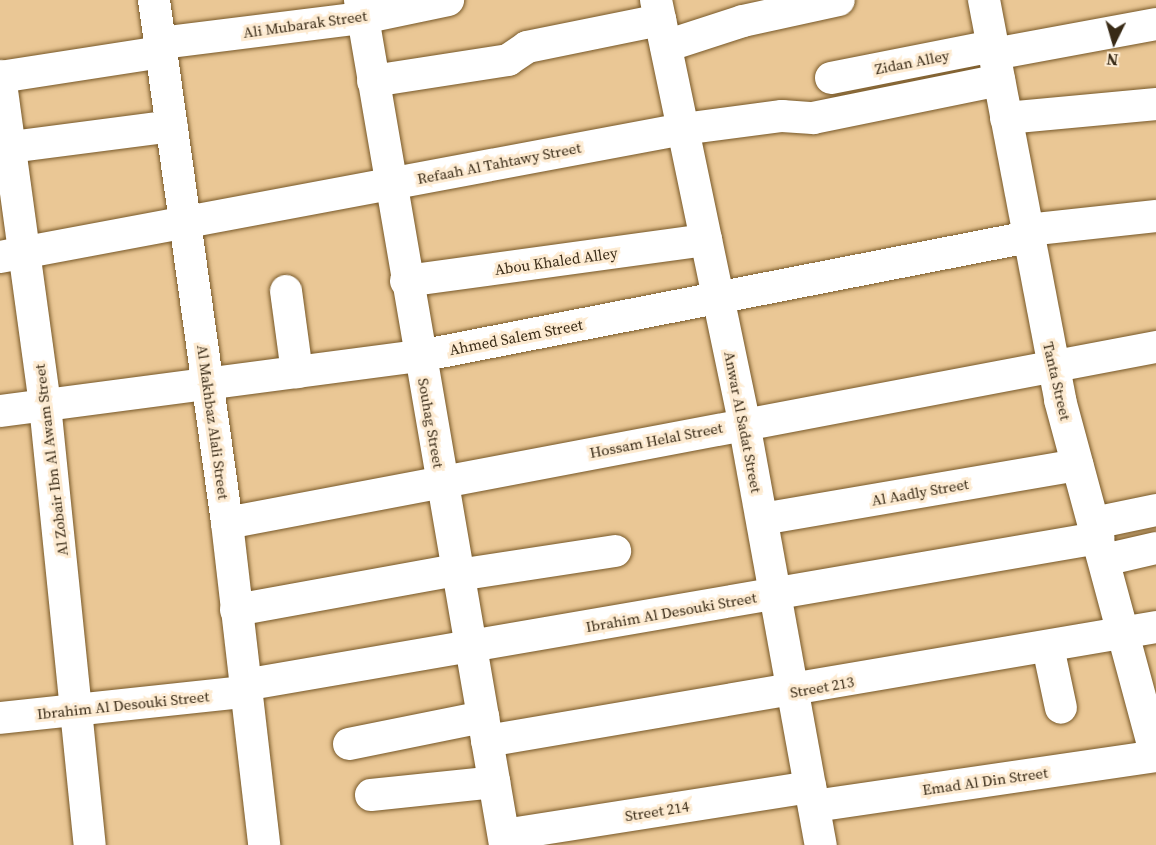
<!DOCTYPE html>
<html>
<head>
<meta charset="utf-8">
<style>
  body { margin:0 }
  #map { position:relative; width:1156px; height:845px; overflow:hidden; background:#eac795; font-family:"Source Serif 4",serif }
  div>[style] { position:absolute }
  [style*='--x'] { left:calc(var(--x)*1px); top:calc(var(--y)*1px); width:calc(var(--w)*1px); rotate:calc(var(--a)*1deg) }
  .roads { filter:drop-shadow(0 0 2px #775828) drop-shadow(0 0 2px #775828) }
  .minor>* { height:32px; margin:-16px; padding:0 16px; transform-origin:16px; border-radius:16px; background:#fff }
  span { translate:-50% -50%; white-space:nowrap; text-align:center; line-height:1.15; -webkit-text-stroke:6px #fdebd2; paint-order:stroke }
  .street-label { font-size:15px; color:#382a16 }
  .north { position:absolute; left:1084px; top:12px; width:60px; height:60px; -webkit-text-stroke:4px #fdebd2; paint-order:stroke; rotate:185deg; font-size:16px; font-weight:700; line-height:24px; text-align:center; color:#382a16 }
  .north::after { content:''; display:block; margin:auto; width:21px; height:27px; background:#382a16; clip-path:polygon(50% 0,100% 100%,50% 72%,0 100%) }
</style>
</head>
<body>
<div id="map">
  <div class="roads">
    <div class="minor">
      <div style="--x:154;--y:0;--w:528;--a:82.05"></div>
      <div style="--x:227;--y:523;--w:324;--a:83.4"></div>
      <div style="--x:360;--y:0;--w:857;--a:80.26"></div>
      <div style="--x:656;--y:0;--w:432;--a:78.2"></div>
      <div style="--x:744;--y:423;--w:429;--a:79.7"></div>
      <div style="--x:984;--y:0;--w:407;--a:79.2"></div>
      <div style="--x:1060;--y:400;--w:368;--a:74.9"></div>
      <div style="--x:161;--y:43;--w:203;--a:-7.1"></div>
      <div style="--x:362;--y:18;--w:88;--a:-11.8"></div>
      <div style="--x:666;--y:46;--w:81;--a:-18"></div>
      <div style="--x:743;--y:21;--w:98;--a:-12.3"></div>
      <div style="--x:994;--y:54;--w:165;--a:-10.5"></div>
      <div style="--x:0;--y:76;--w:332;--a:82.2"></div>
      <div style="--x:45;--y:405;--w:442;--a:84.2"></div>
      <div style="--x:0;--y:77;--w:164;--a:-8.8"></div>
      <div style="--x:831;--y:78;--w:165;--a:-11.2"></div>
      <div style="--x:373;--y:81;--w:137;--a:-8.8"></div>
      <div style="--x:508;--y:60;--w:23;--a:-34"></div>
      <div style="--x:527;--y:47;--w:136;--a:-11.5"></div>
      <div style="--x:1006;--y:118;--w:151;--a:-5.3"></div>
      <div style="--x:11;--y:147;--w:162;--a:-7.4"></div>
      <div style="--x:1027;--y:230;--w:130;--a:-6.2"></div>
      <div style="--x:0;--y:257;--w:695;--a:-10.61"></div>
      <div style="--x:683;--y:129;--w:100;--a:-7.5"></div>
      <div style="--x:782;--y:116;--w:31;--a:4"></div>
      <div style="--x:813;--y:118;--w:190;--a:-11.5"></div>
      <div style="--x:406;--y:281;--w:303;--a:-7.8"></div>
      <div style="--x:286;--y:291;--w:82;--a:82.3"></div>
      <div style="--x:0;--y:411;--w:424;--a:-7.5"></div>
      <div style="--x:420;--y:356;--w:620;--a:-11.07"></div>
      <div style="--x:762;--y:519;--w:320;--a:-9.7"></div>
      <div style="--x:227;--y:523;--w:946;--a:-10.73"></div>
      <div style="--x:1094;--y:523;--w:63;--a:-11.8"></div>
      <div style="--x:1104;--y:560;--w:53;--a:-13"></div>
      <div style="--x:458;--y:575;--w:159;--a:-8.7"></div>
      <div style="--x:236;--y:610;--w:225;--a:-10.3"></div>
      <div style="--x:1048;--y:647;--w:62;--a:78"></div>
      <div style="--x:244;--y:685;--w:867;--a:-9.77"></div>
      <div style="--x:0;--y:718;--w:246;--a:-6.1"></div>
      <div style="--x:487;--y:741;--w:679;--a:-9.67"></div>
      <div style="--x:349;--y:744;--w:137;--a:-11.4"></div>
      <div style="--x:371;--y:795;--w:124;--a:-6"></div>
      <div style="--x:814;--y:806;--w:346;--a:-8.3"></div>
      <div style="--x:504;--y:835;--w:310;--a:-8.9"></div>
    </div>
  </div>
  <div class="street-label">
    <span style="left:305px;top:24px;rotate:-8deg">Ali Mubarak Street</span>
    <span style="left:912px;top:62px;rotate:-11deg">Zidan Alley</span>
    <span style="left:499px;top:163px;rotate:-11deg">Refaah Al Tahtawy Street</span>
    <span style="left:556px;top:261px;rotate:-8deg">Abou Khaled Alley</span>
    <span style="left:516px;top:337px;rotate:-11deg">Ahmed Salem Street</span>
    <span style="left:1057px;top:381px;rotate:77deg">Tanta Street</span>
    <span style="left:213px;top:422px;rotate:82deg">Al Makhbaz Alali Street</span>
    <span style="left:743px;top:422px;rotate:79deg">Anwar Al Sadat Street</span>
    <span style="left:431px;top:423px;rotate:80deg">Souhag Street</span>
    <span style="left:656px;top:440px;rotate:-11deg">Hossam Helal Street</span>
    <span style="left:51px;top:460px;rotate:-97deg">Al Zobair Ibn Al Awam Street</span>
    <span style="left:920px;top:492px;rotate:-10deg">Al Aadly Street</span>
    <span style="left:671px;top:612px;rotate:-10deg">Ibrahim Al Desouki Street</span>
    <span style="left:822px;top:687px;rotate:-10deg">Street 213</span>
    <span style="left:123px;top:705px;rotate:-6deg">Ibrahim Al Desouki Street</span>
    <span style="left:985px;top:781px;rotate:-8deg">Emad Al Din Street</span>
    <span style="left:657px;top:811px;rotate:-9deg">Street 214</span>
  </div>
  <div class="north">N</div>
</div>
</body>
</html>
